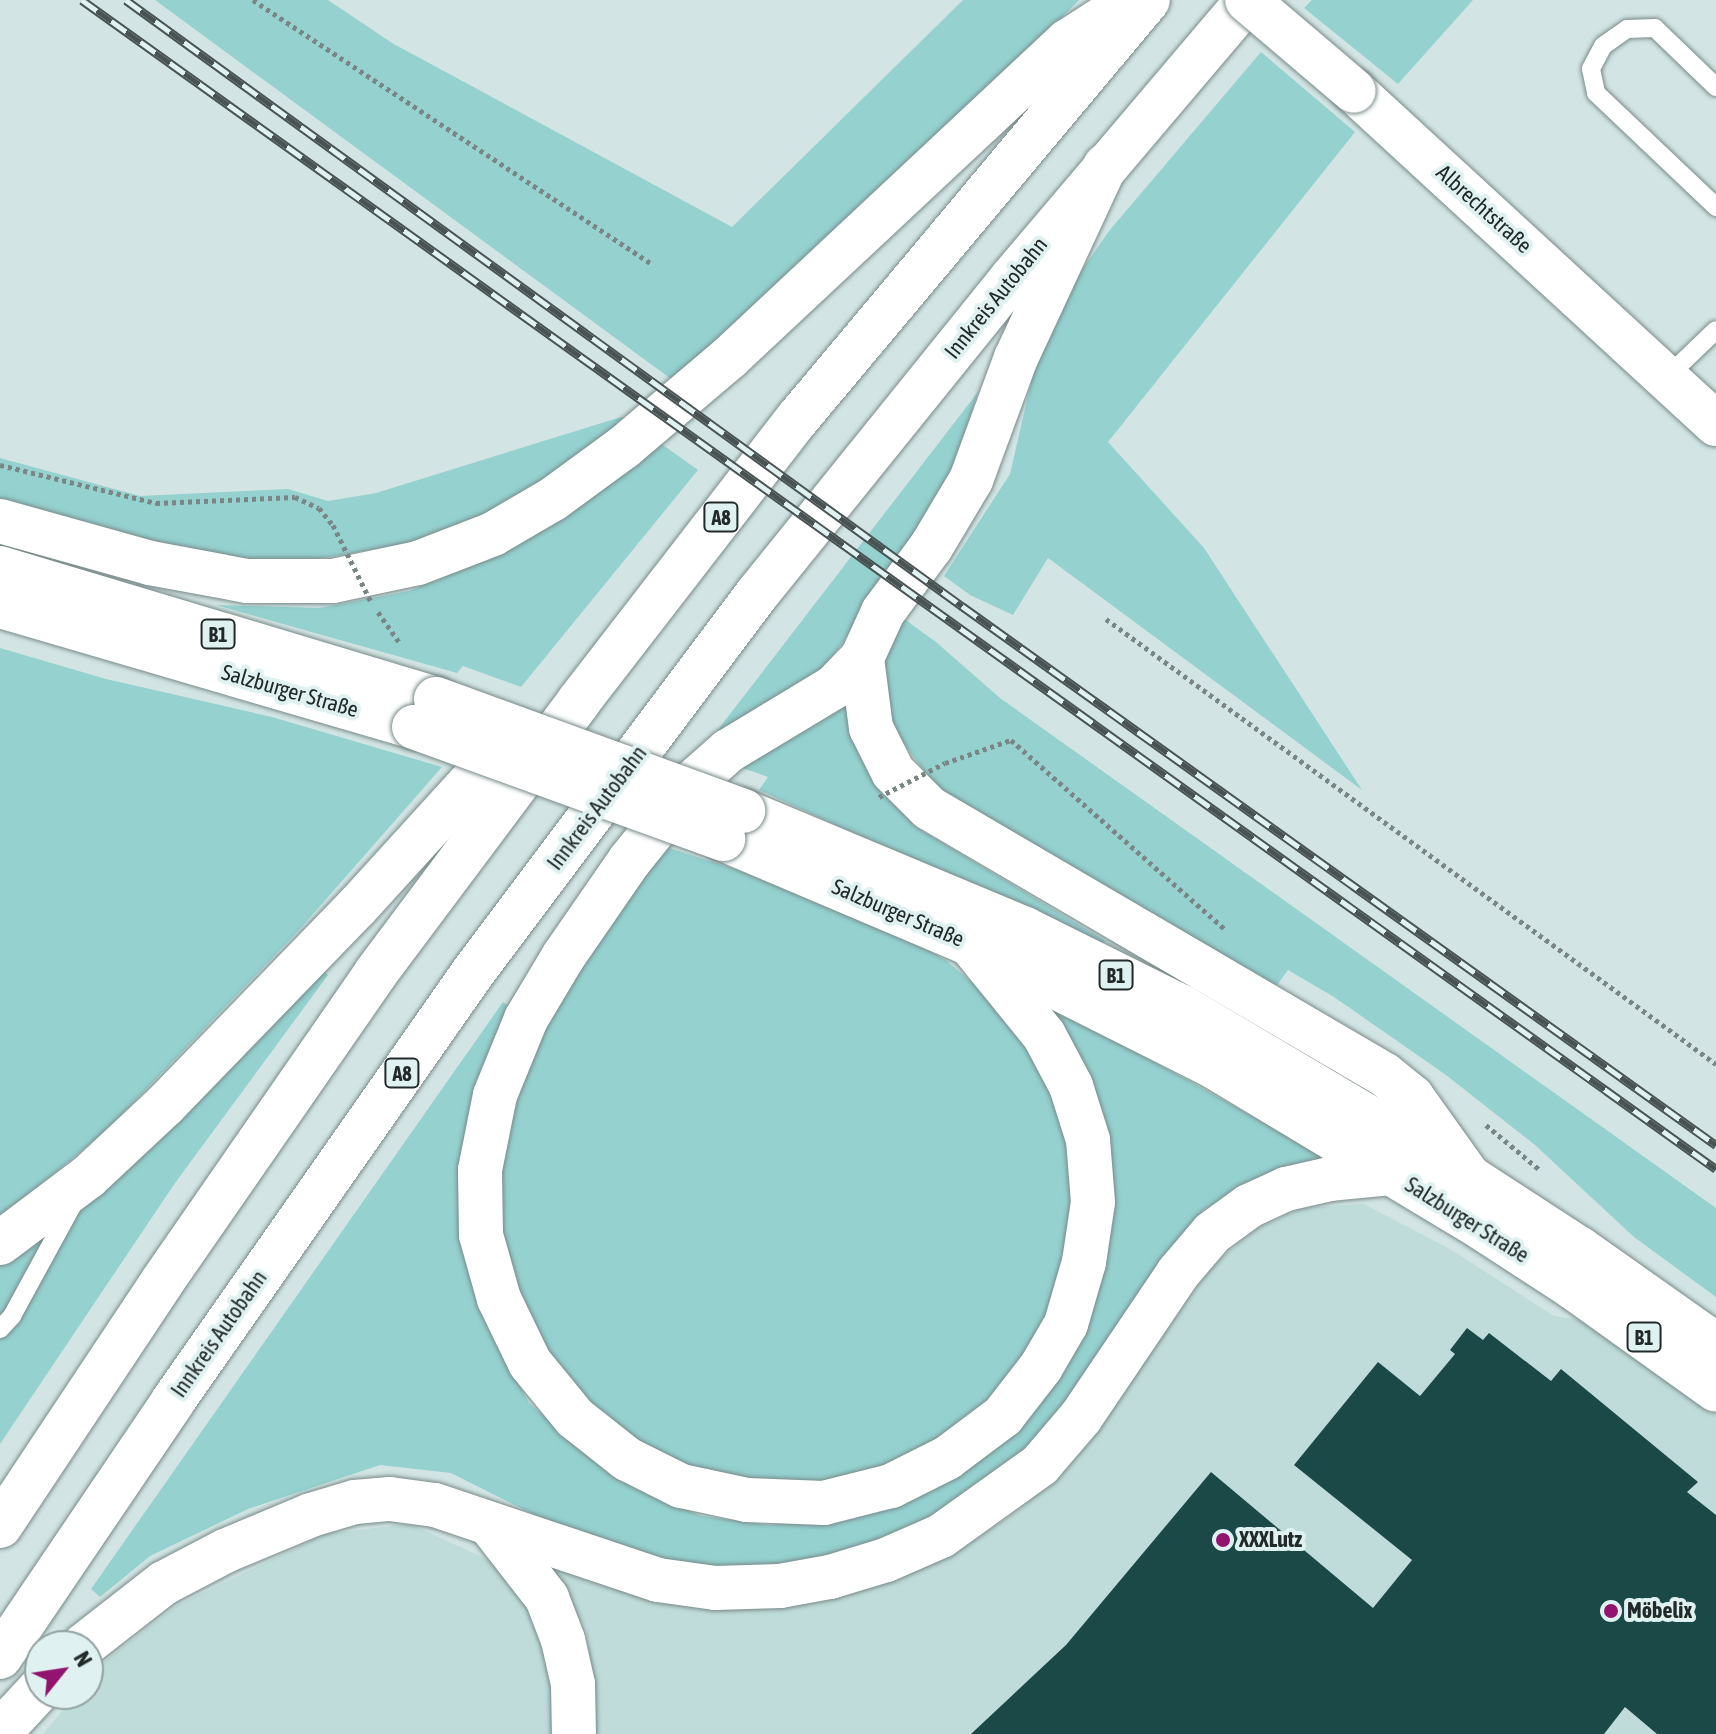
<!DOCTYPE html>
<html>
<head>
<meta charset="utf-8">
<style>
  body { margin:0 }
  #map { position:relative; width:1716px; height:1734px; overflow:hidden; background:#d2e5e4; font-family:"Asap Condensed",sans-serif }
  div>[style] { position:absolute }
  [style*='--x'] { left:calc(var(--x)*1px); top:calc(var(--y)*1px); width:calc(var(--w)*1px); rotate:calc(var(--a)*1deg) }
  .built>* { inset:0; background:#bfdcda }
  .green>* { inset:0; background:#94d1cf }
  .building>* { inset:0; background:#1b4948 }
  .path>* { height:5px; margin-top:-2.5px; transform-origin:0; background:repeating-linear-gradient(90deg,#798685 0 4px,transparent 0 8px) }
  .roads { filter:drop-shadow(0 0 2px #788a89) drop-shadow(0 0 2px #788a89) }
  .service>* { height:18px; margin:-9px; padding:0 9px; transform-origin:9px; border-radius:9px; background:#fff }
  .tertiary>* { height:44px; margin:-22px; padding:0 22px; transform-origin:22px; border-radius:22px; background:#fff }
  .primary>* { height:44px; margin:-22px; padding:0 22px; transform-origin:22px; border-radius:22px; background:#fff }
  .motorway>* { height:44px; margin:-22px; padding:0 22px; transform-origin:22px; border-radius:22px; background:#fff }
  .rail>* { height:9px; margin-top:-4.5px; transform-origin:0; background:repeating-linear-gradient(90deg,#dff2f1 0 18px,#495353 0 36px); box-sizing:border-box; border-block:2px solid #495353 }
  .path-bridge>* { height:5px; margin-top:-2.5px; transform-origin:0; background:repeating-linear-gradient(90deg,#798685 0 4px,transparent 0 8px) }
  .bridges { filter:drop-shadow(0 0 2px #788a89) drop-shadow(0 0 2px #788a89) }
  .tertiary-bridge>* { height:44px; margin:-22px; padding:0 22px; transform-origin:22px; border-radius:22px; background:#fff }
  .primary-bridge>* { height:44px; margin:-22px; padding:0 22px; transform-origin:22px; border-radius:22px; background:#fff }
  .dots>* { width:22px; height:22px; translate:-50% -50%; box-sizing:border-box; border:4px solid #dff2f1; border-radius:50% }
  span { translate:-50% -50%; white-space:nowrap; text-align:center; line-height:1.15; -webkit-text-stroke:8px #dff2f1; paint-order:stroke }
  .shield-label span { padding:2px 6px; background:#dff2f1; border:2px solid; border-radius:6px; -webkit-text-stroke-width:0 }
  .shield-label { font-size:20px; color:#222929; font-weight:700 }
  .street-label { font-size:22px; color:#222929 }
  .poi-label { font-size:22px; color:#222929; font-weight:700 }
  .left { translate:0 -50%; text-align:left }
  .north { position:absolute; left:24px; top:1630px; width:80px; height:80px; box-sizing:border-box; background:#dff2f1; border:2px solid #93a2a1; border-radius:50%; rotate:60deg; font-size:22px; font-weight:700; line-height:32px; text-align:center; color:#222929 }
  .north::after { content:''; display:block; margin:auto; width:28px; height:36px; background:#93146e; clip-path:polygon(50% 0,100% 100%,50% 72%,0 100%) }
</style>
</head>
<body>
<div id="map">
  <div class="built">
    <div style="clip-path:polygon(1364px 1204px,1450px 1249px,1554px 1316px,1600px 1323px,1716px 1413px,1716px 1734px,595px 1734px,595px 1698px,586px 1628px,549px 1572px,557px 1565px,658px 1602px,771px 1607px,858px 1591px,959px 1551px,1025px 1506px,1087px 1443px,1213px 1265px,1256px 1229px,1303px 1208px)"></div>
    <div style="clip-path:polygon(410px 1524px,491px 1561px,538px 1614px,558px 1710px,552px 1734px,43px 1734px,76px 1694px,88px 1694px,88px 1679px,101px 1664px,176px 1606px,325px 1534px)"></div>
  </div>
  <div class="green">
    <div style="clip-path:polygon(155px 0,328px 0,392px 43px,732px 227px,963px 0,1079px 0,946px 134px,678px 384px)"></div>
    <div style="clip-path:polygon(1312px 0,1473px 0,1398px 84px,1304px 8px)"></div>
    <div style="clip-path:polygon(1261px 52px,1355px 132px,1108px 442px,1204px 548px,1362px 790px,1048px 558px,1013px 615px,970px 595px,944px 576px,1010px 474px,1045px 323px,1109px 231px)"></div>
    <div style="clip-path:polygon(978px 392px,942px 504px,815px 681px,710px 740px)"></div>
    <div style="clip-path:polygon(621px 417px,633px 423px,545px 489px,441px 537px,330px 557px,255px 566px,139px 544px,0 503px,0 458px,140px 496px,288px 489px,328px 501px,376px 493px)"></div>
    <div style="clip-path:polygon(660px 443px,698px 470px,521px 687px,463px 666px,457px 673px,216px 605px,319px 608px,409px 591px,516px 546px)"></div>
    <div style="clip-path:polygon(896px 613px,936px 642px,1000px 698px,1716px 1208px,1716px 1297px,1634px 1237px,1535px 1145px,1446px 1075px,1334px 997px,1288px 970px,1272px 992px,940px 792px,893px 729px,881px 672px)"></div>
    <div style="clip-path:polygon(0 648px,106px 679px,272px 717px,442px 767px,299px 930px,108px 1129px,0 1218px)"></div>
    <div style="clip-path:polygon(845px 704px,869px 774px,921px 830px,1106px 941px,1099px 945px,759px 790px,768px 777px,740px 767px)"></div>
    <div style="clip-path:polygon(663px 846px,854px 908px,947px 961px,1010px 1016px,1054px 1085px,1073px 1160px,1068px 1243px,1051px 1308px,1011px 1380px,951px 1438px,884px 1471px,807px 1487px,713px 1480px,653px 1454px,582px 1401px,537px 1338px,500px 1243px,498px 1165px,537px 1036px)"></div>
    <div style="clip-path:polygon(318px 967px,328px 975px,175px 1183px,0 1444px,0 1265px,12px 1259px)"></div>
    <div style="clip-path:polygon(1036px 996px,1329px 1159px,1256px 1179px,1203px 1210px,1160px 1261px,1034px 1450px,961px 1508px,854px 1556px,742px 1575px,658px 1564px,560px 1528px,451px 1473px,380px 1465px,248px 1509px,150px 1556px,100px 1597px,91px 1589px,503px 1002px,511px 1008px,479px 1077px,458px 1176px,461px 1246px,490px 1332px,529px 1403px,611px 1475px,701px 1516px,770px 1525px,870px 1511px,936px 1488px,996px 1445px,1108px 1209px)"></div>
  </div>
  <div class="building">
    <div style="clip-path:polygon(1467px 1328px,1483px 1340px,1489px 1333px,1551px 1381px,1561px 1369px,1698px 1482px,1687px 1492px,1716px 1515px,1716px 1734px,1657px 1734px,1625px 1707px,1604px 1734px,971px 1734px,1066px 1645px,1211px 1472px,1373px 1608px,1412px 1560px,1294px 1465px,1378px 1362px,1420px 1396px,1455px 1354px,1450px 1350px)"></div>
  </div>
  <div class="path">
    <div style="--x:253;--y:0;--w:478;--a:33.5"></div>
    <div style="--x:0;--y:465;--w:161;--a:13.7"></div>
    <div style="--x:156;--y:503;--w:139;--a:-2.5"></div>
    <div style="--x:295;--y:497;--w:26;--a:25"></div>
    <div style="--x:319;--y:508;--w:22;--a:51"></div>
    <div style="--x:378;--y:612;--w:38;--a:55"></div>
    <div style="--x:1106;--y:619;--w:755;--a:36.11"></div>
    <div style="--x:945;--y:763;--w:70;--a:-19.2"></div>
    <div style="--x:1011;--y:740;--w:287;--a:41.5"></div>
    <div style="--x:1486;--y:1125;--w:70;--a:39.8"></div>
  </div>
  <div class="roads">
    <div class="service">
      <div style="--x:1716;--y:87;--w:85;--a:-136"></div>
      <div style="--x:1655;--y:28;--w:28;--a:178"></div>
      <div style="--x:1627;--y:29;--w:29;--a:145"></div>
      <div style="--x:1603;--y:46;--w:26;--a:118"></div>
      <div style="--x:1591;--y:69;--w:25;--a:78"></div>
      <div style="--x:1596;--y:93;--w:166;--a:43.5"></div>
      <div style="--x:1668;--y:376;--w:66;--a:-43.8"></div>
      <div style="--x:0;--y:1329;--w:18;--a:-47"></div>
      <div style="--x:12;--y:1316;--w:128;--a:-61.4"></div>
    </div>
    <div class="tertiary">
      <div style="--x:1354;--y:91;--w:492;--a:42.6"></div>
    </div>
    <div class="primary">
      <div style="--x:0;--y:568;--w:455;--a:16.7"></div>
      <div style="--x:0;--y:606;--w:431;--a:16.3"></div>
      <div style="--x:743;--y:811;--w:306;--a:22.7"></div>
      <div style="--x:1025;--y:929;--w:175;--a:26.4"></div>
      <div style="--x:1182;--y:1007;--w:334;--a:30.6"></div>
      <div style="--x:1469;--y:1177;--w:132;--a:33"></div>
      <div style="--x:1580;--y:1249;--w:166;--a:35.2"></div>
      <div style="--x:723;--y:839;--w:268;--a:23"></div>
      <div style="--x:970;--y:944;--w:270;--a:26.7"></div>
      <div style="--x:1211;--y:1065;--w:316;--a:31"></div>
      <div style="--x:1482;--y:1228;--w:106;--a:33.1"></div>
      <div style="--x:1571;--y:1286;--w:178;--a:35.6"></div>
    </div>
    <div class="motorway">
      <div style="--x:0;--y:521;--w:156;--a:15.6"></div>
      <div style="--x:150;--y:563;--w:99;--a:10.5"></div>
      <div style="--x:247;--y:581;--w:86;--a:0"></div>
      <div style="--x:333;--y:581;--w:87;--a:-12"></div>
      <div style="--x:418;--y:563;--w:80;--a:-21.1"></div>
      <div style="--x:493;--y:534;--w:69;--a:-30.3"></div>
      <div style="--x:553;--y:499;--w:88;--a:-36.2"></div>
      <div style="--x:624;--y:447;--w:138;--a:-40.3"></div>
      <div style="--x:729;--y:358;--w:464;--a:-43.1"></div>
      <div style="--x:1068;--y:41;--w:70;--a:-32.8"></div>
      <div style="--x:862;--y:658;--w:71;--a:82.7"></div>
      <div style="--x:871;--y:728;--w:49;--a:63.4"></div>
      <div style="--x:893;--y:772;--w:51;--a:45"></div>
      <div style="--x:929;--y:808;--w:528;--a:30.35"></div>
      <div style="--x:1385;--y:1075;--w:35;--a:39"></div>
      <div style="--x:1412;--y:1097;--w:98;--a:54.5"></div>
      <div style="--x:970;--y:944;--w:117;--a:50.9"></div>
      <div style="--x:1044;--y:1035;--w:58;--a:62.1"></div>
      <div style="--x:1071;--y:1086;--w:57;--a:72.5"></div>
      <div style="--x:1088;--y:1140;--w:62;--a:85.4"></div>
      <div style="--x:1093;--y:1202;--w:61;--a:98.5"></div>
      <div style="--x:1084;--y:1262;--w:65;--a:106.2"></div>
      <div style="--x:1066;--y:1324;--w:50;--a:120.2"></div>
      <div style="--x:1041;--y:1367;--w:62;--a:127.8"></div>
      <div style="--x:1003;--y:1416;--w:70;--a:143.1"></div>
      <div style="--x:947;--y:1458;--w:63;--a:153.4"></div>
      <div style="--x:891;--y:1486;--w:69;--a:165.8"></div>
      <div style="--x:824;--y:1503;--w:77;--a:-177.8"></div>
      <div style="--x:747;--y:1500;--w:67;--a:-168"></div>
      <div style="--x:681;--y:1486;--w:60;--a:-153.4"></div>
      <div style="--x:627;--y:1459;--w:66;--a:-141.7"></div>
      <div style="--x:575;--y:1418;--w:71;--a:-129.3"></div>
      <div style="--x:530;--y:1363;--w:71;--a:-115.8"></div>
      <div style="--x:499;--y:1299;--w:66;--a:-105.7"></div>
      <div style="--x:481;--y:1235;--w:65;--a:-90.9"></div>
      <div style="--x:480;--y:1170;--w:76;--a:-78.7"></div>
      <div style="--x:495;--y:1095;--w:82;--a:-67.8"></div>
      <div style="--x:526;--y:1019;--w:72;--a:-59.2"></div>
      <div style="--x:563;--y:957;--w:118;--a:-55.4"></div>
      <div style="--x:630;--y:860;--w:100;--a:-51.1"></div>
      <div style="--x:693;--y:782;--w:47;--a:-41.5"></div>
      <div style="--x:728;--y:751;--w:124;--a:-31.1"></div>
      <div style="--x:834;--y:687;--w:40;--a:-46"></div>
      <div style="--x:862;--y:658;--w:51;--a:-65.5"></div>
      <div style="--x:883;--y:612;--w:81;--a:-53.6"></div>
      <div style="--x:931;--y:547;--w:78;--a:-59.2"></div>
      <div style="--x:971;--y:480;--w:130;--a:-69.8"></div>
      <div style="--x:1016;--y:358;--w:212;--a:-65.1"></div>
      <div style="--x:0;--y:1243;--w:110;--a:-36.9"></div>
      <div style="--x:88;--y:1177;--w:105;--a:-43.1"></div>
      <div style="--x:165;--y:1105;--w:276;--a:-45.9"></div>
      <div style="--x:357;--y:907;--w:226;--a:-47.7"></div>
      <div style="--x:509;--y:740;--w:13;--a:-29"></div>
      <div style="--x:0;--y:1526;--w:293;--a:-56.4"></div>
      <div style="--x:162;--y:1282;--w:374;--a:-55.3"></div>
      <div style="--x:375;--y:974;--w:341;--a:-53.2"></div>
      <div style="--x:579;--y:701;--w:358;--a:-52.3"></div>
      <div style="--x:798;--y:418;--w:545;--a:-50.06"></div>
      <div style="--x:492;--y:1527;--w:90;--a:52.2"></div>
      <div style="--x:547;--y:1598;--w:45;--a:69.1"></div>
      <div style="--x:563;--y:1640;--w:45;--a:77.2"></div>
      <div style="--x:573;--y:1684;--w:50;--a:88.9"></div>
      <div style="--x:83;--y:1646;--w:103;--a:-37.9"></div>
      <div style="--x:164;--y:1583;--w:69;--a:-27.7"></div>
      <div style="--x:225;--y:1551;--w:93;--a:-22.7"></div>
      <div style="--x:311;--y:1515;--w:46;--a:-16.5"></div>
      <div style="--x:355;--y:1502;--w:35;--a:-5"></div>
      <div style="--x:390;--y:1499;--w:45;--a:7.6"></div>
      <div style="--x:435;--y:1505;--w:235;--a:18.6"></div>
      <div style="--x:658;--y:1580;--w:58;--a:8"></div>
      <div style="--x:715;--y:1588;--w:65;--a:-1.8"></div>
      <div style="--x:780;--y:1586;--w:51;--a:-10.2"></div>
      <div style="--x:830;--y:1577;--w:59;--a:-16.9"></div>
      <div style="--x:886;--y:1560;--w:60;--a:-23.6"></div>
      <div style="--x:941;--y:1536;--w:122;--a:-35.6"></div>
      <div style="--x:1040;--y:1465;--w:63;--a:-49.5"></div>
      <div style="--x:1081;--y:1417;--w:174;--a:-56"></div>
      <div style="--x:1178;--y:1273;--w:52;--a:-49.6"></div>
      <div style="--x:1212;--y:1233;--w:46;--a:-36.1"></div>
      <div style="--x:1249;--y:1206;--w:41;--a:-24.7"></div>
      <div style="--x:1286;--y:1189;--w:45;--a:-12.8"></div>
      <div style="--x:1330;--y:1179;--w:62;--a:-5.5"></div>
      <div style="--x:0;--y:1657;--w:309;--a:-55.9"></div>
      <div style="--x:173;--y:1401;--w:525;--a:-55.01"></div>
      <div style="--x:474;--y:971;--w:471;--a:-53.1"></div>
      <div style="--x:757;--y:594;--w:405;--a:-51.1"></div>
      <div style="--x:1011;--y:279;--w:366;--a:-49.7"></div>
      <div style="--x:0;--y:1732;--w:59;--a:-47.1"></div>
    </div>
  </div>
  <div class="rail">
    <div style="--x:82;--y:0;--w:2009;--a:35.58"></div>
    <div style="--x:126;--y:0;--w:1033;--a:35.94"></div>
    <div style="--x:962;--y:606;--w:927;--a:35.56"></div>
  </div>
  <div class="path-bridge">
    <div style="--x:333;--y:525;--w:88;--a:63.7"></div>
    <div style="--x:879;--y:797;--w:74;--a:-27.3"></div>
  </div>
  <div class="bridges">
    <div class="tertiary-bridge">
      <div style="--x:1247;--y:0;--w:140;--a:40.4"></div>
    </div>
    <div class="primary-bridge">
      <div style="--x:436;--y:699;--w:327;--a:20"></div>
      <div style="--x:414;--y:727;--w:329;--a:19.9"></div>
    </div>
  </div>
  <div class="dots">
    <div style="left:1223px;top:1540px;background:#93146e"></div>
    <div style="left:1611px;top:1611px;background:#93146e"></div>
  </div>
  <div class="shield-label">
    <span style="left:721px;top:517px">A8</span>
    <span style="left:218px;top:634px">B1</span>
    <span style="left:1116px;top:975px">B1</span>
    <span style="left:402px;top:1073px">A8</span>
    <span style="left:1644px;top:1337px">B1</span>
  </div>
  <div class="street-label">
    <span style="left:1484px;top:209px;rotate:42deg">Albrechtstraße</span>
    <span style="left:996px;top:298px;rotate:-51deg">Innkreis Autobahn</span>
    <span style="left:290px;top:691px;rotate:16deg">Salzburger Straße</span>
    <span style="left:597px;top:808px;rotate:-53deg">Innkreis Autobahn</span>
    <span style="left:898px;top:913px;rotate:23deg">Salzburger Straße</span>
    <span style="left:1467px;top:1220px;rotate:32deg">Salzburger Straße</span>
    <span style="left:219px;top:1334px;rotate:-55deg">Innkreis Autobahn</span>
  </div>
  <div class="poi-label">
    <span class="left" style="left:1239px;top:1540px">XXXLutz</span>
    <span class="left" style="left:1627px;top:1611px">Möbelix</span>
  </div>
  <div class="north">N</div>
</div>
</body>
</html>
